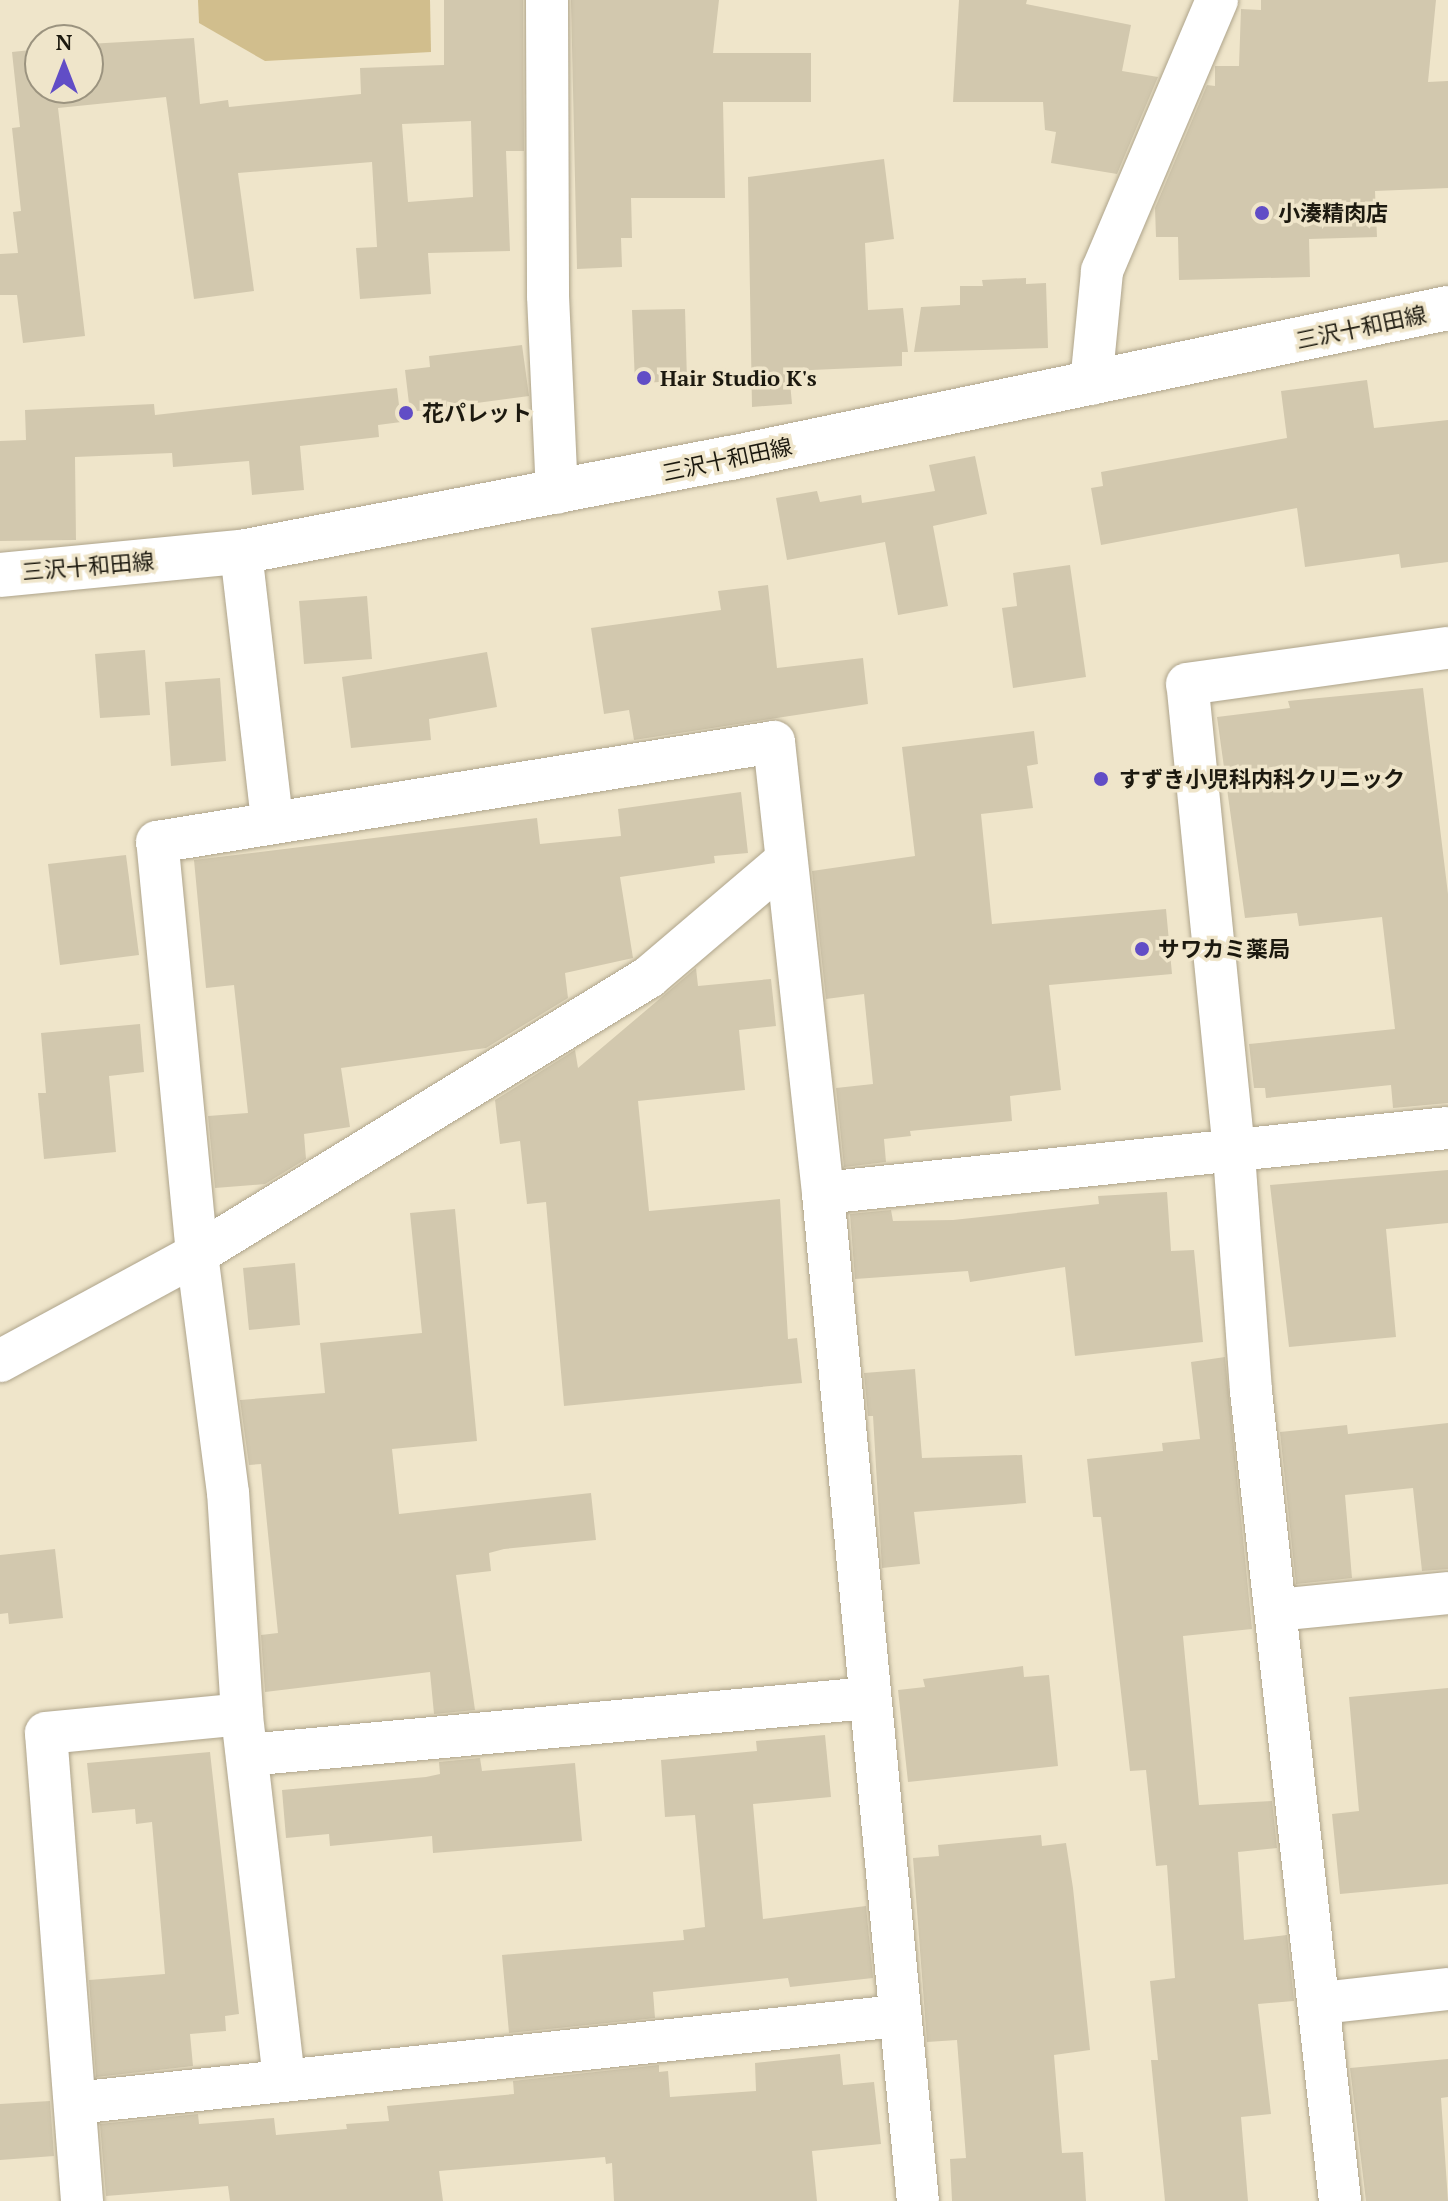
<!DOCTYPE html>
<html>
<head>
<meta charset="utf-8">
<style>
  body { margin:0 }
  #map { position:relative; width:1448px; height:2201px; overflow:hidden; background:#efe5ca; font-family:"PT Serif","Noto Sans JP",serif }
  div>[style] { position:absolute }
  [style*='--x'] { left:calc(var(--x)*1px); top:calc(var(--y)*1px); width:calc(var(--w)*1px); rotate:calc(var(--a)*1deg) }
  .green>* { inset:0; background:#d1be8d }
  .building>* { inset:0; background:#d2c8ae }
  .roads { filter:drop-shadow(0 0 2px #aea48b) drop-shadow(0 0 2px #aea48b) }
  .street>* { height:42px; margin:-21px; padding:0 21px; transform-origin:21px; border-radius:21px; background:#fff }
  .primary>* { height:44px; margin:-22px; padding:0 22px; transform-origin:22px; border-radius:22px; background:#fff }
  .dots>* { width:22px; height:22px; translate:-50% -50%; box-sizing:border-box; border:4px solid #efe5ca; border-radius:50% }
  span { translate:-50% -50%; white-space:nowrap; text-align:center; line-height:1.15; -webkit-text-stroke:7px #efe5ca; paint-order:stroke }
  .poi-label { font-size:22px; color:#1c190f; font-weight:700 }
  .left { translate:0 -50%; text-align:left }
  .street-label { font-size:22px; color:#1c190f }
  .north { position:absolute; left:24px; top:24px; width:80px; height:80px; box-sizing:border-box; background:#efe5ca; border:2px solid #9b937f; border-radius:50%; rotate:0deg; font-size:22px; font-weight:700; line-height:32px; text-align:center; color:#1c190f }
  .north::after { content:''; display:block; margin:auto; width:28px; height:36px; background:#614dc6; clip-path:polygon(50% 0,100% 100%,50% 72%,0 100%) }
</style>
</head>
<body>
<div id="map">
  <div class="green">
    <div style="clip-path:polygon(198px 0,430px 0,431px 52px,265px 61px,199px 23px)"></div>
  </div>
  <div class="building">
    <div style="clip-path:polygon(evenodd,444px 0,523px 0,524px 151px,506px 151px,510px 251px,428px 253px,431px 294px,360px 299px,356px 248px,377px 247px,372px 162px,238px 173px,254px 291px,194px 299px,166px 97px,58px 108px,85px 336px,23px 343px,17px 295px,0 295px,0 254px,18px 253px,13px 212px,21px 211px,12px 128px,20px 127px,12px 52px,40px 49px,40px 88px,88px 88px,88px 44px,194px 38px,200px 104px,228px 100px,229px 107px,361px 94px,360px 68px,444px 65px,444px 0,471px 121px,473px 197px,408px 202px,402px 124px,471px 121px)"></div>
    <div style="clip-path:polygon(571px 0,719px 0,713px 53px,811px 53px,811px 102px,723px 102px,725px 198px,631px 198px,632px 238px,621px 238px,622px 267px,577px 269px)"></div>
    <div style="clip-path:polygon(959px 0,1027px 0,1026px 4px,1131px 25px,1122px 71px,1158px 77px,1117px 174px,1051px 163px,1056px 132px,1045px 130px,1043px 102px,953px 102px)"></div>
    <div style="clip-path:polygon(1261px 0,1436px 0,1428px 82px,1448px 81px,1448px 188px,1375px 191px,1377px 237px,1309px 239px,1310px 277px,1179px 280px,1178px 237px,1156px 237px,1155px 208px,1207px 85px,1215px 86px,1215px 66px,1239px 66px,1241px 9px,1261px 10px)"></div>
    <div style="clip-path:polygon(884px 159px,894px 239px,865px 243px,868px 310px,903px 308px,908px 352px,902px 352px,902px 366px,789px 371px,792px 404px,752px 407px,748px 177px)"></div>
    <div style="clip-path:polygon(1026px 278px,1026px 284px,1046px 283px,1048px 348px,914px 352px,921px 307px,960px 305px,960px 286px,983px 286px,982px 280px)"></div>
    <div style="clip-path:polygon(685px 309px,687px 381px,635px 383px,632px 310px)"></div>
    <div style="clip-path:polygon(522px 345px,529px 396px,410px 412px,405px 370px,430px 367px,429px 356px)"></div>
    <div style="clip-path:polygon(1367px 380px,1374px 428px,1448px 420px,1448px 562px,1401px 568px,1399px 554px,1305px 567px,1297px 508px,1101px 545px,1091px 488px,1103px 486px,1101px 472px,1287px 438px,1281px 391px)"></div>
    <div style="clip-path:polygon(397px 388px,401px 422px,378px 425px,379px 437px,300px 446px,304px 490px,252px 495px,249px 461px,173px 467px,172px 453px,75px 457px,76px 540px,0 541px,0 441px,26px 440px,25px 410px,154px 404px,155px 415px)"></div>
    <div style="clip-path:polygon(975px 456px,987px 514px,933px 526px,948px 606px,898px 615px,885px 542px,787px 560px,776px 498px,817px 491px,820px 502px,861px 495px,862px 503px,935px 491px,929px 465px)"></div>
    <div style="clip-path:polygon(1070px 565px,1086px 677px,1013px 688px,1002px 608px,1017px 606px,1013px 573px)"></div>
    <div style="clip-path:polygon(768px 585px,777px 668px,863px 658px,868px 704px,634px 740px,629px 710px,604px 714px,591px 628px,721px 610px,718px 591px)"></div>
    <div style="clip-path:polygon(367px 596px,372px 659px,304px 664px,299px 601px)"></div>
    <div style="clip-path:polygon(145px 650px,150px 715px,100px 718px,95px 654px)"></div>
    <div style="clip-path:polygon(487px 652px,497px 707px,429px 719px,431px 740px,351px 748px,342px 677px)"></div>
    <div style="clip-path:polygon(220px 678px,226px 761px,171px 766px,165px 682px)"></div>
    <div style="clip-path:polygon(1423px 688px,1448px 894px,1448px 1103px,1393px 1108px,1391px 1085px,1266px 1098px,1265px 1088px,1254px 1088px,1249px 1044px,1395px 1029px,1382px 917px,1299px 926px,1297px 913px,1245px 918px,1217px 717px,1290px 708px,1288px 701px)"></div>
    <div style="clip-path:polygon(1034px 731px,1038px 764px,1027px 766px,1033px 808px,981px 814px,992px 924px,1166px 909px,1172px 974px,1049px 985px,1061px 1090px,1010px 1096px,1012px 1121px,910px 1131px,911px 1136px,884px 1139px,886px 1162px,844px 1167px,836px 1088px,873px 1084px,864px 994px,826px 999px,812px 871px,915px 856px,902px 747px)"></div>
    <div style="clip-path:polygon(741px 792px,748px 853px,714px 856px,715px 863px,620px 877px,633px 958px,565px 973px,568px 998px,486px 1048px,341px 1068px,350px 1127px,304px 1134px,306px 1159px,265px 1184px,215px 1188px,208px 1116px,248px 1113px,234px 985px,206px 988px,194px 860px,537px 818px,540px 844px,621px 836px,618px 809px)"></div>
    <div style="clip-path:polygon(126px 855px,139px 955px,60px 965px,48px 864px)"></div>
    <div style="clip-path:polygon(696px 968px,698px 986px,771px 979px,776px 1026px,739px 1030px,745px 1090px,638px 1101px,649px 1211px,780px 1199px,788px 1339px,797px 1338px,802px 1383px,564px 1406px,546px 1202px,527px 1204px,520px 1141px,500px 1144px,495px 1100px,575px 1050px,578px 1068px)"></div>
    <div style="clip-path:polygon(140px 1024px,144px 1072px,109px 1076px,116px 1152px,44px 1159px,38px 1093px,46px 1093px,41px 1033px)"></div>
    <div style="clip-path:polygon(1448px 1170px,1448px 1223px,1386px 1229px,1396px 1337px,1289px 1347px,1270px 1185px)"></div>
    <div style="clip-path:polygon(1167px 1192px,1171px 1251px,1194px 1250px,1203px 1342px,1075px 1356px,1065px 1267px,970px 1282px,968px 1271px,855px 1279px,850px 1214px,891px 1210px,893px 1221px,953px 1220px,1099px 1204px,1098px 1196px)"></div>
    <div style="clip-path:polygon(455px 1209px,477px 1441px,392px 1449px,399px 1514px,591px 1493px,596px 1540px,504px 1549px,489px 1553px,491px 1571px,456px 1575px,475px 1710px,434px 1714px,430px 1672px,265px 1692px,261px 1635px,278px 1633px,261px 1464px,249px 1465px,240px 1400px,325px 1393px,320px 1343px,422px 1333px,410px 1213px)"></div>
    <div style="clip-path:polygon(295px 1263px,300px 1325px,249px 1330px,243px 1268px)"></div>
    <div style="clip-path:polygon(1225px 1357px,1252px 1629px,1183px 1636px,1199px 1805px,1272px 1801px,1277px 1848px,1238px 1852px,1244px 1940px,1287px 1935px,1294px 2001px,1258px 2004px,1271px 2114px,1241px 2117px,1248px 2201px,1165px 2201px,1151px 2060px,1158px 2060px,1150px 1981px,1175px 1978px,1167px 1865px,1156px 1866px,1146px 1770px,1130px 1771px,1101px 1517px,1093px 1517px,1087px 1459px,1163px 1451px,1162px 1443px,1200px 1439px,1191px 1362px)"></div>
    <div style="clip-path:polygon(915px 1369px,922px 1458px,1022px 1455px,1026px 1503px,914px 1512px,920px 1564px,882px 1568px,873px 1416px,868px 1416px,864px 1373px)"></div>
    <div style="clip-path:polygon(1448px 1423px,1448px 1569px,1422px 1571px,1413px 1488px,1345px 1495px,1352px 1578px,1296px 1584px,1280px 1432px,1347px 1425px,1348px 1434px)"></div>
    <div style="clip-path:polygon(55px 1549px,63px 1618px,9px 1624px,8px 1613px,0 1614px,0 1555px)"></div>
    <div style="clip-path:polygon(1023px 1666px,1024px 1677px,1049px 1675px,1058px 1766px,908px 1782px,898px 1690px,925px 1687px,923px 1679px)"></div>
    <div style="clip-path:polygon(1448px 1688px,1448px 1884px,1340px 1894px,1332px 1814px,1359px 1811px,1349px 1697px)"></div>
    <div style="clip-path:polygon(825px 1735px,831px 1797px,753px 1804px,763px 1919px,866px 1906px,873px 1978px,790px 1987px,788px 1978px,653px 1992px,655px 2018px,509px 2033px,502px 1955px,684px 1940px,683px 1930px,705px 1927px,695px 1815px,665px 1817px,661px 1760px,757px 1751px,756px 1741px)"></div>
    <div style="clip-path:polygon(210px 1752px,239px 2014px,225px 2016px,226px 2031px,190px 2034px,193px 2066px,96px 2077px,89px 1980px,165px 1974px,152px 1822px,136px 1824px,135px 1809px,92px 1813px,87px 1763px)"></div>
    <div style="clip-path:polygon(480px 1758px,482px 1771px,575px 1763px,582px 1841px,433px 1853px,432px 1836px,330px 1846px,329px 1834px,286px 1838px,282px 1790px,426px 1777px,440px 1774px,439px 1762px)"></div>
    <div style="clip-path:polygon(1041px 1835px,1042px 1846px,1066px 1843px,1073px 1888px,1090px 2050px,1054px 2055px,1062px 2153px,1083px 2152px,1086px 2201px,952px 2201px,950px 2159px,966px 2158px,957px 2040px,927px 2042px,913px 1858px,939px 1856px,938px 1845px)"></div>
    <div style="clip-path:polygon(840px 2054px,843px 2085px,874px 2082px,881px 2144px,812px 2151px,817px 2201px,614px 2201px,612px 2163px,606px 2164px,605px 2157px,439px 2171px,443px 2201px,230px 2201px,228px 2186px,106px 2196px,100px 2124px,198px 2114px,199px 2124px,274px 2118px,276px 2135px,347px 2129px,346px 2124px,389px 2121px,387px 2106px,514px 2094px,513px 2081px,659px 2065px,659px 2072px,668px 2071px,670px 2097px,756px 2091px,755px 2063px)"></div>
    <div style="clip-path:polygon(1448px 2059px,1448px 2097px,1441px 2098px,1448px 2201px,1366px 2201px,1350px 2068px)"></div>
    <div style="clip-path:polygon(50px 2101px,54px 2156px,0 2160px,0 2104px)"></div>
  </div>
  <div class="roads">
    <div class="street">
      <div style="--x:547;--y:0;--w:296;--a:89.8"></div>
      <div style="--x:548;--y:296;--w:197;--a:87.4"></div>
      <div style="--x:1091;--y:384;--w:114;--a:-84.4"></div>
      <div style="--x:1102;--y:271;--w:294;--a:-67"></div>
      <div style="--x:241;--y:552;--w:271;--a:83.4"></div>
      <div style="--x:823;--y:1193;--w:628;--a:-5.94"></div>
      <div style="--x:0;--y:1361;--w:224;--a:-28.5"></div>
      <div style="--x:197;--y:1254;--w:530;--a:-31.5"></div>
      <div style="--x:649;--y:977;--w:176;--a:-40.4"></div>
      <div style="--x:1276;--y:1610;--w:173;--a:-5.6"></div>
      <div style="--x:247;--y:1755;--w:624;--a:-5.24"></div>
      <div style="--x:1321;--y:2003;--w:128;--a:-6.3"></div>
      <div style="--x:284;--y:2079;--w:367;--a:-96.6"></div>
      <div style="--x:242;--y:1714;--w:221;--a:-93.6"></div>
      <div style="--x:228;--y:1493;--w:241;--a:-97.4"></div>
      <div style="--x:197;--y:1254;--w:414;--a:-95.5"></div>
      <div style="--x:157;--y:842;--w:625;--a:-9.21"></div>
      <div style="--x:774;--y:742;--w:454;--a:83.8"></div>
      <div style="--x:823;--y:1193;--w:1012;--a:84.62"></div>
      <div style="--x:75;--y:2103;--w:827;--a:-6.04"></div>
      <div style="--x:82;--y:2201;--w:469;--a:-94.4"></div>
      <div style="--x:46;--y:1733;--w:197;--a:-5.5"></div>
      <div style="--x:1340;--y:2201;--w:815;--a:-96.27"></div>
      <div style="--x:1251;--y:1391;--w:241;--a:-94.1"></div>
      <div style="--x:1234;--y:1151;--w:469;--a:-95.7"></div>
      <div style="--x:1187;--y:684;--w:263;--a:-7.9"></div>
    </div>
    <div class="primary">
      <div style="--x:0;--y:575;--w:242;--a:-5.5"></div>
      <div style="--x:241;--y:552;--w:499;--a:-10.9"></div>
      <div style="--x:731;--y:458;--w:733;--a:-11.82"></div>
    </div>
  </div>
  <div class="dots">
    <div style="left:1262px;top:213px;background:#614dc6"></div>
    <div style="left:644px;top:378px;background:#614dc6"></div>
    <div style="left:406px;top:413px;background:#614dc6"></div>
    <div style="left:1101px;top:779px;background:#614dc6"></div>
    <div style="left:1142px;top:949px;background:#614dc6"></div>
  </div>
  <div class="poi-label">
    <span class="left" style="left:1278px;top:213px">小湊精肉店</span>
    <span class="left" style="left:660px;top:378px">Hair Studio K's</span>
    <span class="left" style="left:422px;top:413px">花パレット</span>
    <span class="left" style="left:1119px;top:779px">すずき小児科内科クリニック</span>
    <span class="left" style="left:1158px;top:949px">サワカミ薬局</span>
  </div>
  <div class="street-label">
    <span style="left:1361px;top:327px;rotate:-12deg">三沢十和田線</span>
    <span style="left:727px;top:459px;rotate:-12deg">三沢十和田線</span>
    <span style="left:88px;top:566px;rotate:-5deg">三沢十和田線</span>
  </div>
  <div class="north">N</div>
</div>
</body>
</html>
